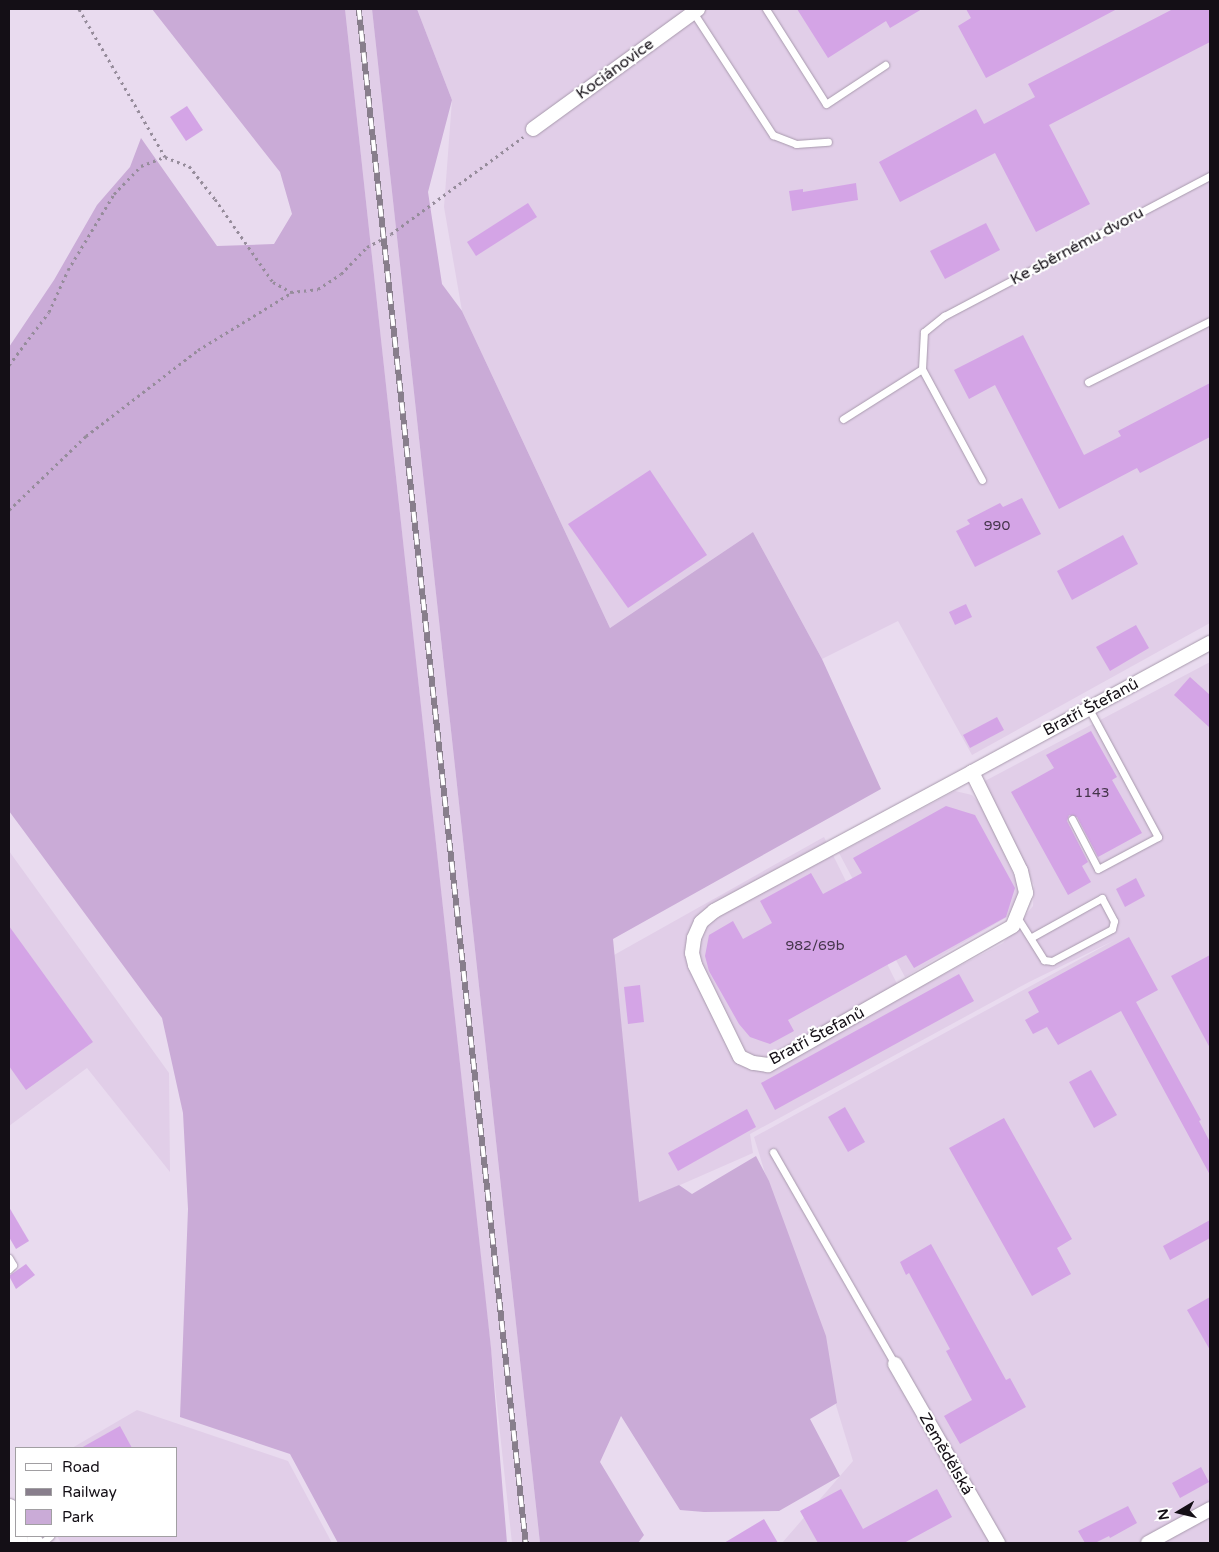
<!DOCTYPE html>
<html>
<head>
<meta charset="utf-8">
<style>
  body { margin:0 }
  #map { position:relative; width:1219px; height:1552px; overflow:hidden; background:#e9dbef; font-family:"Varela Round",sans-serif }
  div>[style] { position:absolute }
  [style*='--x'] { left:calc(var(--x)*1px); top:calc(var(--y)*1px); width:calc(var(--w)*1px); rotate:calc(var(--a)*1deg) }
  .built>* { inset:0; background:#e1cee8 }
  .green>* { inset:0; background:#caabd7 }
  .building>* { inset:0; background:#d4a4e6 }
  .path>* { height:3px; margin-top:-1.5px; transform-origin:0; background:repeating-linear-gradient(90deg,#968c9b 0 2.5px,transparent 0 6.5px) }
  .roads { filter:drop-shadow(0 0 1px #a89aad) drop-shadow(0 0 1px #a89aad) }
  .lane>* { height:7px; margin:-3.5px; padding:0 3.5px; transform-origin:3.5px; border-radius:3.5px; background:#fff }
  .street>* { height:14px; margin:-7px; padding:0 7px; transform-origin:7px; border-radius:7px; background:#fff }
  .secondary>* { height:20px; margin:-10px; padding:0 10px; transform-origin:10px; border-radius:10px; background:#fff }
  .rail>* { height:5.5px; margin-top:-2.75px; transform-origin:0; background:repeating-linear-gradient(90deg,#fff 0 11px,#887e8c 0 22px); box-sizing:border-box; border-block:1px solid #887e8c }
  span { translate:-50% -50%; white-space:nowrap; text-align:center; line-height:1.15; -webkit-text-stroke:4.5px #fff; paint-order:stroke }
  .number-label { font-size:14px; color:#44344a }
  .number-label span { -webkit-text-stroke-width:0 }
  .street-label { font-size:16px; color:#140f16 }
  .frame { position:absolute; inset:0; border:10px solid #140f16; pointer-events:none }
  .legend { position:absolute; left:15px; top:1447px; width:162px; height:90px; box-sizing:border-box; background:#fff; border:1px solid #a19fa2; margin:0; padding:6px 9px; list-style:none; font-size:15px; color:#140f16 }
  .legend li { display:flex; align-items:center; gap:10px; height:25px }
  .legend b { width:25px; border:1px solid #a19fa2 }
  .north { position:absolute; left:1154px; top:1487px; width:50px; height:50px; -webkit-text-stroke:4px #fff; paint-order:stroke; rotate:261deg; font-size:14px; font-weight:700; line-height:20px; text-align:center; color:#140f16 }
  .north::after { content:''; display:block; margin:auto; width:18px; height:22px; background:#140f16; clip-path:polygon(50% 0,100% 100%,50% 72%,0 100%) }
</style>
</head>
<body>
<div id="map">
  <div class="built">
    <div style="clip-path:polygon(345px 9px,372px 9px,540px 1543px,512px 1543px)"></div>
    <div style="clip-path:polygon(417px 9px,1210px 9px,1210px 623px,972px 755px,898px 621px,822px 659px,753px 532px,610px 628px,462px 311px,444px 207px,452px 100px)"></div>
    <div style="clip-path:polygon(1210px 662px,1210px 1543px,782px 1543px,853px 1461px,754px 1137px,1115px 940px,1029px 982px,750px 1134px,753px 1153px,639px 1203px,614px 955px,824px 837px,903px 996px,1003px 943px,1033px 906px,1034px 885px,983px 782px)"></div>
    <div style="clip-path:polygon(955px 791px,972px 795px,983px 808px,1021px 891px,1014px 913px,905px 977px,839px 853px)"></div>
    <div style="clip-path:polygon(9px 851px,169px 1073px,170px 1172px,87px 1068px,9px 1126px)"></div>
    <div style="clip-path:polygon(137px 1410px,288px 1461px,332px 1543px,61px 1543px,57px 1536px,176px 1536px,176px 1448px,72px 1448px)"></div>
  </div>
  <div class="green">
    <div style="clip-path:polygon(152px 9px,345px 9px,491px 1348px,507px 1543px,338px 1543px,290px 1454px,180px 1417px,188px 1209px,183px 1113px,162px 1018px,9px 811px,9px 347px,54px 280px,97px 205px,130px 167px,141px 138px,217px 246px,274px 244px,292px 214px,280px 172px)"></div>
    <div style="clip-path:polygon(372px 9px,417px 9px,452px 100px,428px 192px,442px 284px,462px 311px,610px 628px,753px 532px,822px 659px,881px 789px,613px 939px,639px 1202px,679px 1185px,692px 1194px,756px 1156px,769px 1181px,826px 1336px,837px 1403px,810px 1419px,840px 1476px,779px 1511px,704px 1512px,680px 1510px,621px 1416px,600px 1462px,644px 1535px,638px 1543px,540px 1543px)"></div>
  </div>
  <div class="building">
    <div style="clip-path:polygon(797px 9px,922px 9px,890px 28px,886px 21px,828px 58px)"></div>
    <div style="clip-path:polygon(966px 9px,1117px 9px,986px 78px,958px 26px,971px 18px)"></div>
    <div style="clip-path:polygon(1173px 9px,1210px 9px,1210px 42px,1049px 125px,1090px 204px,1036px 232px,995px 153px,900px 202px,879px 162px,976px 109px,984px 124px,1035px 97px,1028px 84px)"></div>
    <div style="clip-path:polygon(187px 106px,203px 130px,186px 141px,170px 117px)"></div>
    <div style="clip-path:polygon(856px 183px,858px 200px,792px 211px,789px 191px,803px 189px,803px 192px)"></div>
    <div style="clip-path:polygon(528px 203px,537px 217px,476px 256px,467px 242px)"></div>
    <div style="clip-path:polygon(986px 223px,1000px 250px,945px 279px,930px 251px)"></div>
    <div style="clip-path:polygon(1023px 335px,1084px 455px,1121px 436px,1118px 431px,1210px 383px,1210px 437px,1140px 473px,1137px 468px,1059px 509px,995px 385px,969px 399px,954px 370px)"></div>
    <div style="clip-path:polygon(650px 470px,707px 555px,628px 608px,568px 524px)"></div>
    <div style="clip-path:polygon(1022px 498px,1041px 534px,975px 567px,956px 531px,970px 524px,967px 520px,1000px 503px,1003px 507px)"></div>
    <div style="clip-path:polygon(1123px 535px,1138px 564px,1072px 600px,1057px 571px)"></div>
    <div style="clip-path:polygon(966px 604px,972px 617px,955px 625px,949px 612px)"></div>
    <div style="clip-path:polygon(1136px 625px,1149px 648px,1110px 671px,1096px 647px)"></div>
    <div style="clip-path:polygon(1190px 677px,1210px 695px,1210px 728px,1174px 695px)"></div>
    <div style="clip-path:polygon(997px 717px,1004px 730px,970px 748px,963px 735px)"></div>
    <div style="clip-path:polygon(1091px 731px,1117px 777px,1112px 780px,1142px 833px,1098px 857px,1077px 817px,1069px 815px,1067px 821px,1088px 862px,1082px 866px,1091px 882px,1068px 895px,1011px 792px,1054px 768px,1046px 755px)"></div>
    <div style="clip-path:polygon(946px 806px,975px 815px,1015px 888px,1006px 917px,914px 968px,906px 955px,887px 965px,788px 1020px,794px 1031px,770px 1044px,750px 1037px,739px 1024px,709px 971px,705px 956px,709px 935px,733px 921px,743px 939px,772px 923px,760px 901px,811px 873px,823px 894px,862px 873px,853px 858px)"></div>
    <div style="clip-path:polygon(1136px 878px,1145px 896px,1125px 907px,1116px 889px)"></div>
    <div style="clip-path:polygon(9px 926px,93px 1042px,26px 1090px,9px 1066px)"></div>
    <div style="clip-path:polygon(1129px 937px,1158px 990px,1136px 1002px,1201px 1120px,1199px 1121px,1210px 1142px,1210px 1175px,1121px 1011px,1058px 1045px,1047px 1027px,1033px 1034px,1025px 1020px,1039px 1012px,1028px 992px)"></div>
    <div style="clip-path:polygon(1210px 955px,1210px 1048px,1171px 976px)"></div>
    <div style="clip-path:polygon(959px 974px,974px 1001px,775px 1110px,761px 1083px)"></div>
    <div style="clip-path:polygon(640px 985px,644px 1022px,628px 1024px,624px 987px)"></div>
    <div style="clip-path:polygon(1091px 1070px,1117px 1115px,1094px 1128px,1069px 1082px)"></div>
    <div style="clip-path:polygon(845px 1107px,865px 1142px,848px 1152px,828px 1117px)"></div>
    <div style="clip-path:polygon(747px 1109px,756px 1127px,678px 1171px,668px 1153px)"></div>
    <div style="clip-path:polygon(1004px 1118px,1072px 1239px,1057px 1248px,1071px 1274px,1032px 1296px,949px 1148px)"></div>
    <div style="clip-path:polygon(9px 1207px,29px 1241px,16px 1249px,9px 1237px)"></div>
    <div style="clip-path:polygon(1210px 1220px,1210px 1238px,1170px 1260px,1163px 1246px)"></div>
    <div style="clip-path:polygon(931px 1244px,1006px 1380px,1010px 1378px,1026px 1407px,960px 1444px,944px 1416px,972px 1400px,946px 1351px,950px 1349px,909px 1273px,906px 1275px,900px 1262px)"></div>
    <div style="clip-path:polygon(26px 1264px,35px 1275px,16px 1289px,9px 1276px)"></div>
    <div style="clip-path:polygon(1210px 1297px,1210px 1350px,1187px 1310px)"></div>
    <div style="clip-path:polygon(120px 1426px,132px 1448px,81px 1448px)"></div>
    <div style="clip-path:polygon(1201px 1467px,1209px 1482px,1180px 1498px,1172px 1483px)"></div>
    <div style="clip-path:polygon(841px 1489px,863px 1529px,937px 1489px,952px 1517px,904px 1543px,818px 1543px,800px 1511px)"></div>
    <div style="clip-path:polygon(1128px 1506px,1137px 1523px,1110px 1538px,1109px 1536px,1095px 1543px,1085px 1543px,1078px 1531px)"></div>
    <div style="clip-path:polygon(764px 1519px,778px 1543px,724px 1543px)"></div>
  </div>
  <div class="path">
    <div style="--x:79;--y:9;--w:171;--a:59.8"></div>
    <div style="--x:9;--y:365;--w:66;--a:-53"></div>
    <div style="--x:49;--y:312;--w:46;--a:-65.7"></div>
    <div style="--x:68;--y:270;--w:89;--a:-58.8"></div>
    <div style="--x:114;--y:194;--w:39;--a:-46"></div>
    <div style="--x:141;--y:166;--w:26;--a:-21"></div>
    <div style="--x:165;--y:157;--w:26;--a:21"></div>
    <div style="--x:189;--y:166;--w:42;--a:51.8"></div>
    <div style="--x:215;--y:199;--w:101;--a:55.1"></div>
    <div style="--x:273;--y:282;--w:21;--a:29"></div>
    <div style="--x:291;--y:292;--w:27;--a:-6"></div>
    <div style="--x:318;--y:289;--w:27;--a:-33"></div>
    <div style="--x:341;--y:274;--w:37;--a:-46"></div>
    <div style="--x:367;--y:247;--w:27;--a:-28"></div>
    <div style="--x:391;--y:234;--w:164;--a:-36.3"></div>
    <div style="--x:9;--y:510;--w:107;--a:-43.9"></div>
    <div style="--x:86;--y:436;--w:141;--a:-37.5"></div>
    <div style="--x:198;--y:350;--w:109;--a:-31.5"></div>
  </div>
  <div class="roads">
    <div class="lane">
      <div style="--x:766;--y:9;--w:112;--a:57.7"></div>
      <div style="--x:826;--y:104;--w:71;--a:-33.5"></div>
      <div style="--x:693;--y:12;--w:147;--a:57"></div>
      <div style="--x:773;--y:135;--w:25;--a:21"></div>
      <div style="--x:796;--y:144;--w:32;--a:-4"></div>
      <div style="--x:922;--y:369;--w:126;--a:61.6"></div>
      <div style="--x:1088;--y:382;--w:136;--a:-26.6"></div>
      <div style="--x:843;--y:419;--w:93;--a:-32.3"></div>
      <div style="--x:922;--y:369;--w:37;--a:-87"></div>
      <div style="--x:924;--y:332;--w:26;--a:-39"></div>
      <div style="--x:944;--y:316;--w:301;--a:-27.8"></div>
      <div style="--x:1072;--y:819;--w:56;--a:62.5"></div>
      <div style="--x:1098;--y:869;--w:68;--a:-28.1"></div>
      <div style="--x:1158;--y:837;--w:145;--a:-118.3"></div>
      <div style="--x:1017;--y:917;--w:51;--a:57.9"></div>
      <div style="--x:1044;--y:960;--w:8;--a:7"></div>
      <div style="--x:1052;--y:961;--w:68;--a:-28.1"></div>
      <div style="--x:1112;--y:929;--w:8;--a:-76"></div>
      <div style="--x:1114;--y:921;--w:26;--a:-118"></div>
      <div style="--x:1102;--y:898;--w:80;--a:150.9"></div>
      <div style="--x:773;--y:1152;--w:245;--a:60.1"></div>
      <div style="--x:9;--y:1258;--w:8;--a:60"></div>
      <div style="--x:13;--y:1265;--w:6;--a:135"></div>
      <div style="--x:42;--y:1543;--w:11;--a:-41"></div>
    </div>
    <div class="street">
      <div style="--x:533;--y:129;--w:204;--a:-36"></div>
      <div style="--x:972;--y:772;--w:110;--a:63.7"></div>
      <div style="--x:1021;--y:871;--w:23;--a:77"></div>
      <div style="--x:1026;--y:893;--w:35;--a:112"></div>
      <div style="--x:1013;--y:926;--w:282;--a:150.4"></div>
      <div style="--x:768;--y:1065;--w:15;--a:-172"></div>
      <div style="--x:753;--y:1063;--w:14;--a:-155"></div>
      <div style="--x:740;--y:1057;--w:102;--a:-116.1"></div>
      <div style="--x:695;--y:965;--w:12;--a:-104"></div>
      <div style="--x:692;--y:953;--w:15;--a:-82"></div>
      <div style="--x:694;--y:938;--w:17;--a:-66"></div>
      <div style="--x:701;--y:922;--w:17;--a:-40"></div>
      <div style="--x:714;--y:911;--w:293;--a:-28.3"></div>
      <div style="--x:972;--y:772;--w:271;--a:-28.5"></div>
      <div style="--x:895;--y:1364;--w:207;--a:60.1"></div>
      <div style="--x:34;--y:1539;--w:5;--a:53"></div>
      <div style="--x:1148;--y:1543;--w:71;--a:-28.7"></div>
    </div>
    <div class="secondary">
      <div style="--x:9;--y:1509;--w:35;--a:75"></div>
    </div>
  </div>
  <div class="rail">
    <div style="--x:359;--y:9;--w:1543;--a:83.79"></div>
  </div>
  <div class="number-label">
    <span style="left:997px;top:526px">990</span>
    <span style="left:1092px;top:793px">1143</span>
    <span style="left:815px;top:946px">982/69b</span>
  </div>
  <div class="street-label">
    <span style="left:615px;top:69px;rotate:-36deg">Kociánovice</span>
    <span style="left:1077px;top:246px;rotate:-28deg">Ke sběrnému dvoru</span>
    <span style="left:1091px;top:707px;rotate:-28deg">Bratří Štefanů</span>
    <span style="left:817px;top:1036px;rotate:-28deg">Bratří Štefanů</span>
    <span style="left:946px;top:1454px;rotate:60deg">Zemědělská</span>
  </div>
  <div class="frame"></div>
  <ul class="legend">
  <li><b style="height:6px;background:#fff"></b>Road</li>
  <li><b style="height:6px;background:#887e8c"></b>Railway</li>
  <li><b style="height:14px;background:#caabd7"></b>Park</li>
  </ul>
  <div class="north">N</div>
</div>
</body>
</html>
